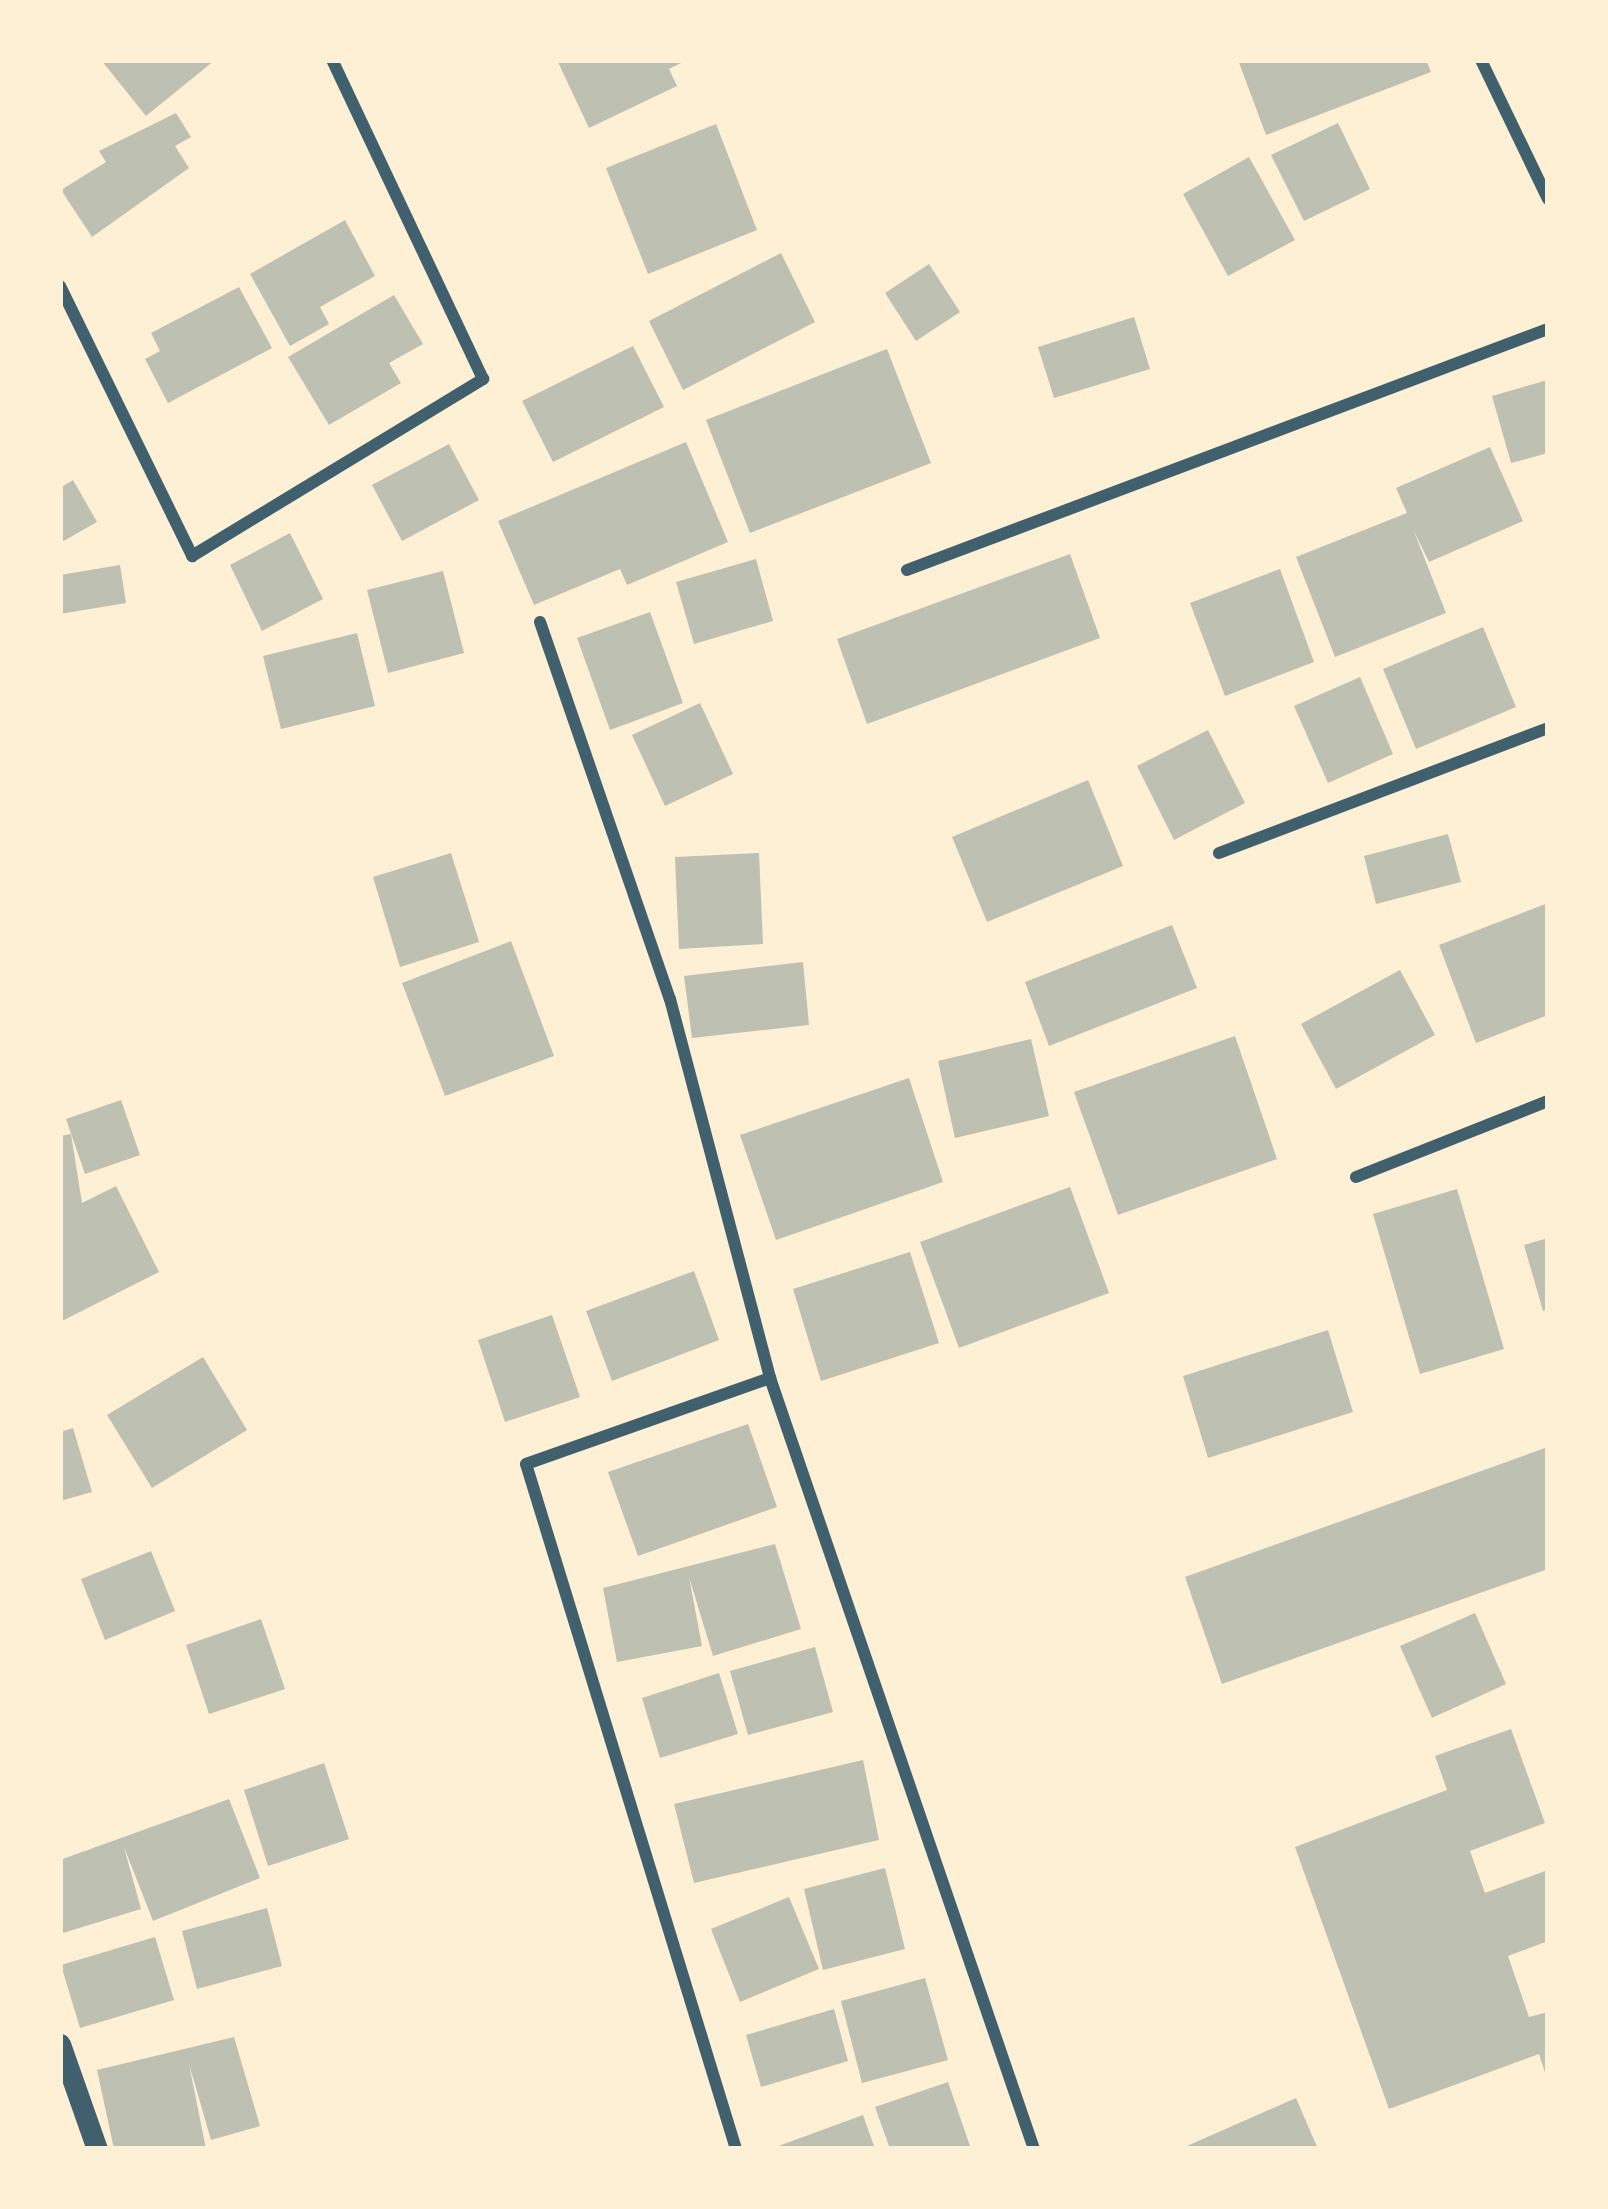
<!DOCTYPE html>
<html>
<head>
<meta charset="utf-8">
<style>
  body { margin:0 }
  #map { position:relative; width:1608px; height:2209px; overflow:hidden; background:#fdf0d5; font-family:"Space Grotesk",sans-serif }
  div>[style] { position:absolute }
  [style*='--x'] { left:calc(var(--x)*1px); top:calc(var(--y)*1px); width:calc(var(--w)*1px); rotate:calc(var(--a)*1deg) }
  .building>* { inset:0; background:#bec0b2 }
  .minor>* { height:12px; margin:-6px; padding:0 6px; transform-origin:6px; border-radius:6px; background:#3f606c }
  .tertiary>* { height:21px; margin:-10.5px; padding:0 10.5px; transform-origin:10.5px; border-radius:10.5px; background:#3f606c }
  span { translate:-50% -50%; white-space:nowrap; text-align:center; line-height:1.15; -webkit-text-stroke:10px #fdf0d5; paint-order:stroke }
  .frame { position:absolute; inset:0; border:63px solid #fdf0d5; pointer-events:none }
</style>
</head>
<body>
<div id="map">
  <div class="building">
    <div style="clip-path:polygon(101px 60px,215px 60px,146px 116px)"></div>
    <div style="clip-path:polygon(557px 60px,687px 60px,669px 69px,677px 86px,589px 128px)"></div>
    <div style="clip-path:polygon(1238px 60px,1426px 60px,1431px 72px,1266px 135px)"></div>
    <div style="clip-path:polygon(176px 113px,191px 137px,175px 146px,189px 168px,92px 237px,61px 190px,106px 162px,99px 151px)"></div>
    <div style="clip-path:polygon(1338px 123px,1370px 189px,1304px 221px,1271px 155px)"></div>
    <div style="clip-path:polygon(716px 124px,757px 230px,648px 274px,606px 168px)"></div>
    <div style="clip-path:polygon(1249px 157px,1295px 240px,1228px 276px,1183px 194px)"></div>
    <div style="clip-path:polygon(345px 220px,375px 276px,320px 307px,329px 324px,290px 346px,250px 274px)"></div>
    <div style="clip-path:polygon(781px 253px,815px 322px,683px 390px,649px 321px)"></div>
    <div style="clip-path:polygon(929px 264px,960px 312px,916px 341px,885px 293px)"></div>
    <div style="clip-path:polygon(239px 287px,272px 348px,168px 403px,145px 359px,160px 351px,151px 333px)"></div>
    <div style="clip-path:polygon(394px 295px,423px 344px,389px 363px,401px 383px,329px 425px,288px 357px)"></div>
    <div style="clip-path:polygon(1134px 317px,1150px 369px,1054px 398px,1038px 347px)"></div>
    <div style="clip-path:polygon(633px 346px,664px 407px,553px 462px,522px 401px)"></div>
    <div style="clip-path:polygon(887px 349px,931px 463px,750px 533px,706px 420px)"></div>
    <div style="clip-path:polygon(1548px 380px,1548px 453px,1511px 463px,1492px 396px)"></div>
    <div style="clip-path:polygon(686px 442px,728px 542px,627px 585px,620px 569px,534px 605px,498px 521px)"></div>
    <div style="clip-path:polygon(449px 444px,479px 500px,402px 541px,372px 485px)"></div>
    <div style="clip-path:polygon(1490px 447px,1523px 521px,1429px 562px,1413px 529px,1446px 613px,1335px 657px,1296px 557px,1407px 513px,1396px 488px)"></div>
    <div style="clip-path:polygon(73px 480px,97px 522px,60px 543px,60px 488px)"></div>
    <div style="clip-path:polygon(290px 533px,323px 599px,262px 631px,230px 565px)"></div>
    <div style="clip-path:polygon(1070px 554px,1100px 638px,867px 724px,837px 639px)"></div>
    <div style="clip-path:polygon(756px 559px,773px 621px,694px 644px,676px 582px)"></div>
    <div style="clip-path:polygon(120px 565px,126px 603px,60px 614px,60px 575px)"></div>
    <div style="clip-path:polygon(1280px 569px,1314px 662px,1225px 696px,1190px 603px)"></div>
    <div style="clip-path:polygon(443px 571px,464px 653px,388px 673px,367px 590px)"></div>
    <div style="clip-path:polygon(650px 612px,683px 703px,610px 730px,577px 638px)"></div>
    <div style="clip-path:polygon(1483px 627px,1516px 707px,1416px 749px,1383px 669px)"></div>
    <div style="clip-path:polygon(357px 633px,375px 706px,281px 729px,263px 656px)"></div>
    <div style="clip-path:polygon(1360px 677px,1393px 754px,1328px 783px,1294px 706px)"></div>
    <div style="clip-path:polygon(700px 703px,733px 774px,665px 806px,632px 735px)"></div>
    <div style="clip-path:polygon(1208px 730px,1245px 803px,1174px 840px,1137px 766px)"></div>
    <div style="clip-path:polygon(1088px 780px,1123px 866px,987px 922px,952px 837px)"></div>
    <div style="clip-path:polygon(1448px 834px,1461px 882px,1376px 904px,1364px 856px)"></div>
    <div style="clip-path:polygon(451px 853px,479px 942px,400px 967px,373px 877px)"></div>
    <div style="clip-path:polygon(759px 853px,763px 944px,679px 949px,675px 857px)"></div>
    <div style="clip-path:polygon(1548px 903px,1548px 1015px,1476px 1043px,1439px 945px)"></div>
    <div style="clip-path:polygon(1172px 925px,1197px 988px,1049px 1046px,1025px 982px)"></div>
    <div style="clip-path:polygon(511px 941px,554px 1056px,445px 1096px,402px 983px)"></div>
    <div style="clip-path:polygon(803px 962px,809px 1025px,692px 1038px,684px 976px)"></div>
    <div style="clip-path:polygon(1400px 970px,1435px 1035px,1336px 1089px,1301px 1024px)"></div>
    <div style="clip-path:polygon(1235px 1036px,1277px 1159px,1118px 1215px,1074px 1092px)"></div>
    <div style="clip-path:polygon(1031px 1039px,1049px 1116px,955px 1138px,938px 1061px)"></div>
    <div style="clip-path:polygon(909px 1078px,943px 1182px,776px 1240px,740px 1135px)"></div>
    <div style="clip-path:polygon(121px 1100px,140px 1155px,85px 1174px,66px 1119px)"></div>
    <div style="clip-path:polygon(71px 1134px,82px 1203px,116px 1186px,159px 1272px,60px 1322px,60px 1136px)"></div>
    <div style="clip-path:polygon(1070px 1187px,1109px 1293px,959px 1348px,920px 1242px)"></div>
    <div style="clip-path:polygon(1457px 1189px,1504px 1349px,1420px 1374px,1373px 1214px)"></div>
    <div style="clip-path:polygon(1548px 1238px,1548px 1309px,1543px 1311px,1524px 1245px)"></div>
    <div style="clip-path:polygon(910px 1252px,939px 1343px,821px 1381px,793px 1289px)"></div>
    <div style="clip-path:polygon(694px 1271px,719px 1340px,612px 1381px,586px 1311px)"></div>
    <div style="clip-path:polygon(552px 1315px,580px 1397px,505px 1422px,478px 1340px)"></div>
    <div style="clip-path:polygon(1328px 1330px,1353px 1412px,1208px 1458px,1183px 1376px)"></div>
    <div style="clip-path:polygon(203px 1357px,247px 1430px,152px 1488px,107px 1415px)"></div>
    <div style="clip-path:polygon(748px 1424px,777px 1507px,638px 1556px,608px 1472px)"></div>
    <div style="clip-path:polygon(73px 1428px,92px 1492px,60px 1501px,60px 1432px)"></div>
    <div style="clip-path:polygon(1548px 1447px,1548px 1569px,1222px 1684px,1185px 1577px)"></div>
    <div style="clip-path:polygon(775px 1544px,801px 1629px,713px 1656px,689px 1577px,702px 1646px,617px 1662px,603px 1588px)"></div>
    <div style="clip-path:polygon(151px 1551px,175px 1611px,105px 1640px,81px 1579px)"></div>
    <div style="clip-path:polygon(1475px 1613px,1506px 1684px,1432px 1718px,1400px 1646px)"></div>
    <div style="clip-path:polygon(261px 1619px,285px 1689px,209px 1714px,186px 1645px)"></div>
    <div style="clip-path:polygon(815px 1647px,833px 1712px,748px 1735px,730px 1671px)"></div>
    <div style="clip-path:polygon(719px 1673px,738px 1734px,660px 1758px,642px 1698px)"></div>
    <div style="clip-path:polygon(1511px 1729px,1545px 1823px,1470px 1851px,1485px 1893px,1548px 1870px,1548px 1941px,1508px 1956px,1529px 2017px,1548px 2012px,1548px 2082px,1539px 2054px,1389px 2109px,1295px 1847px,1447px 1790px,1435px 1756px)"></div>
    <div style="clip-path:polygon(863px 1760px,879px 1840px,694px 1883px,674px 1804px)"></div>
    <div style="clip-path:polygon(324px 1763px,349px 1839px,268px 1866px,244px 1790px)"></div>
    <div style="clip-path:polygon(229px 1799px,260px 1878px,153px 1921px,124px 1847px,141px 1909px,63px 1933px,60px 1860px)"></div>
    <div style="clip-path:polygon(885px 1868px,905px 1949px,823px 1970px,804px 1889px)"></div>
    <div style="clip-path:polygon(789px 1897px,819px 1969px,740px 2002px,711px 1929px)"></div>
    <div style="clip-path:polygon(267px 1908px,282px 1966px,197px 1989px,182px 1931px)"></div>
    <div style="clip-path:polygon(155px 1937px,174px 2000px,80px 2028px,61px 1965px)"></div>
    <div style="clip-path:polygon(925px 1978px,948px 2060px,862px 2083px,841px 2001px)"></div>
    <div style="clip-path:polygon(834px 2009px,848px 2061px,761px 2087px,746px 2035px)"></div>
    <div style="clip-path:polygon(234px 2037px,260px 2126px,211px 2140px,189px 2064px,206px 2149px,114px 2149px,97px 2070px)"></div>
    <div style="clip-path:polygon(948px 2082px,971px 2149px,890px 2149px,875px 2107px)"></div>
    <div style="clip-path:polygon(1296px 2098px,1318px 2149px,1180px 2149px)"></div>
    <div style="clip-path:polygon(863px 2115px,875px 2149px,773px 2149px,773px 2148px)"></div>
  </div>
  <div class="minor">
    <div style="--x:1481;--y:60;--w:154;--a:64.3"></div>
    <div style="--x:60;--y:286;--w:301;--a:63.9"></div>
    <div style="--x:192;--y:556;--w:341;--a:-31.3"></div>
    <div style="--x:483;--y:379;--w:353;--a:-115.3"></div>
    <div style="--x:907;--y:570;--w:685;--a:-20.61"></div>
    <div style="--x:540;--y:622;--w:399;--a:71"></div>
    <div style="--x:670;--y:999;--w:392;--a:75.2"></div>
    <div style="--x:770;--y:1378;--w:815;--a:71.1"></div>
    <div style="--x:1219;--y:853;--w:352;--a:-20.8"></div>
    <div style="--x:1356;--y:1177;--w:206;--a:-21.6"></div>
    <div style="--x:736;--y:2149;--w:716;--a:-107.04"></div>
    <div style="--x:526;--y:1464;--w:259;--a:-19.4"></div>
  </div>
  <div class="tertiary">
    <div style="--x:60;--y:2044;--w:111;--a:70.6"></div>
  </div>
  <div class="frame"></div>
</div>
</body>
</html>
